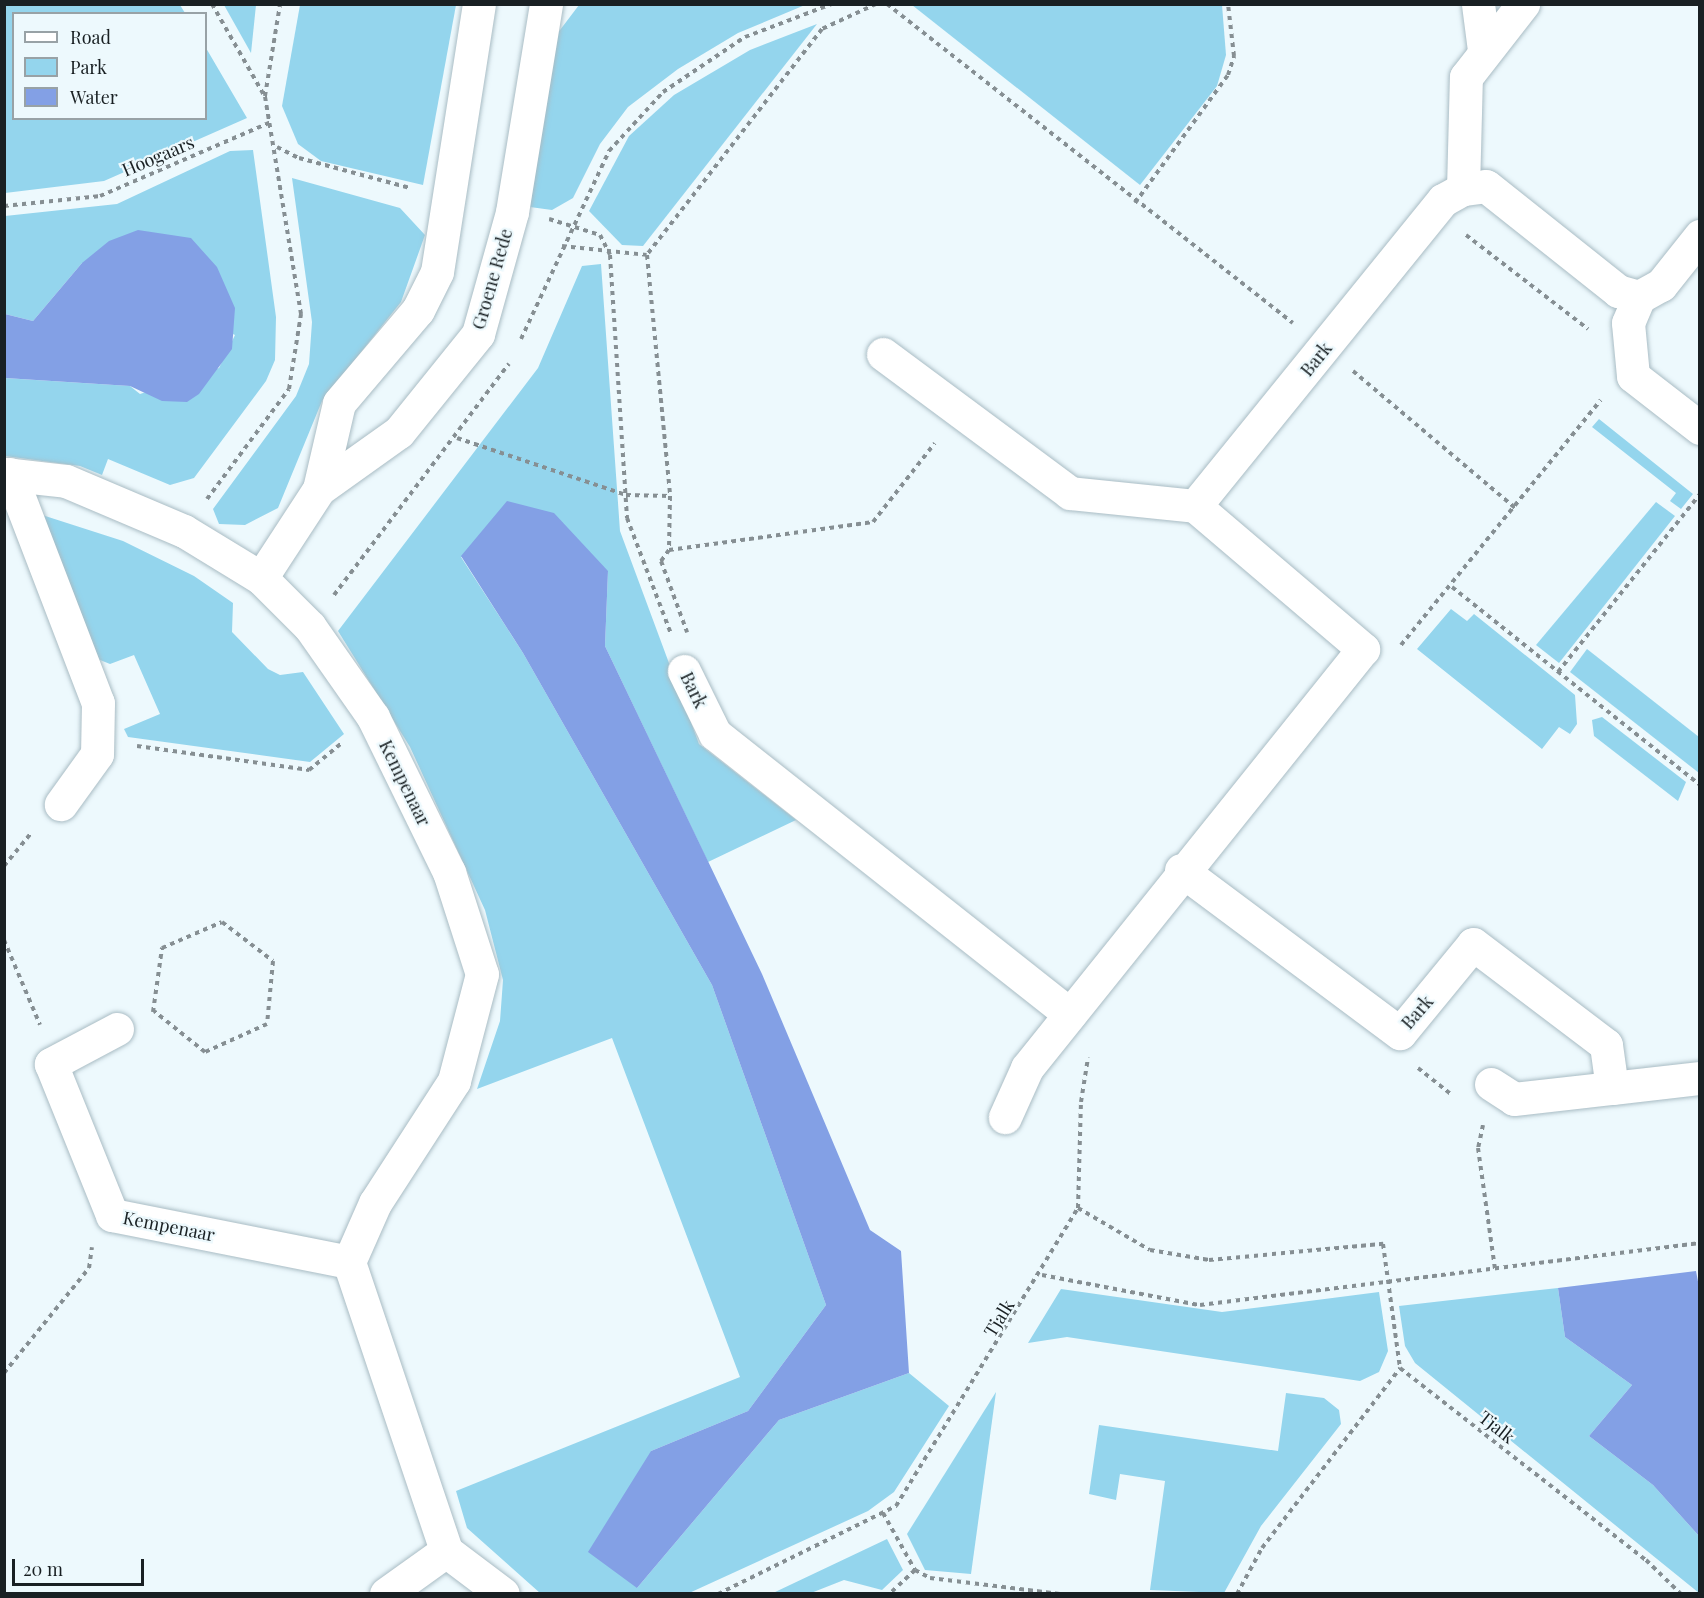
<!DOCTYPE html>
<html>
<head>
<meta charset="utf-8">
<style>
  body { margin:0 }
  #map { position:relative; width:1704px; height:1598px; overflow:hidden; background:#edf9fd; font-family:"Playfair Display",serif }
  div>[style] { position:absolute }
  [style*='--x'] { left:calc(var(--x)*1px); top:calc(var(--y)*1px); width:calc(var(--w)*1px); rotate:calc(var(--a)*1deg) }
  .green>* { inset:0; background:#94d5ed }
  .water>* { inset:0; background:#83a0e5 }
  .path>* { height:4px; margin-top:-2px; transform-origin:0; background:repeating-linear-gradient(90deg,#868f93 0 4.5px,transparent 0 9px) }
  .roads { filter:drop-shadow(0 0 2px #a9bcc4) drop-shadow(0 0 2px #a9bcc4) }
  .minor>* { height:33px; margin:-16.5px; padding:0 16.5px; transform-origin:16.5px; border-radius:16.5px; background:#fff }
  span { translate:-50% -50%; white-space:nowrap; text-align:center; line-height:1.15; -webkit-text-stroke:4.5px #edf9fd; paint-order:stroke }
  .street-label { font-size:18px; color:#192023 }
  .frame { position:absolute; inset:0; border:6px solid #192023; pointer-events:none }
  .legend { position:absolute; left:12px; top:12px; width:195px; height:108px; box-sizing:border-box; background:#edf9fd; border:2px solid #98a2a6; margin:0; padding:8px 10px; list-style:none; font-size:18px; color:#192023 }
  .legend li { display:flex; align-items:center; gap:12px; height:30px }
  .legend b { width:30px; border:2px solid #98a2a6 }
  .scale { position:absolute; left:12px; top:1559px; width:132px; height:27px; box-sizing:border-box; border:3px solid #192023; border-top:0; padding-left:8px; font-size:18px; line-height:21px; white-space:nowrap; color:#192023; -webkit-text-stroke:4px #edf9fd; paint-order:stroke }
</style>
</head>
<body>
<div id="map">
  <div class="green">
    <div style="clip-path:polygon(4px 5px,180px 5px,185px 13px,14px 14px,14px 118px,206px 118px,206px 48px,247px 118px,104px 181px,5px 193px)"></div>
    <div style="clip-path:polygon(224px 5px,256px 5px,251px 53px)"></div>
    <div style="clip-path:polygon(300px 5px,456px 5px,423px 185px,321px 161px,298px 144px,282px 106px)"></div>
    <div style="clip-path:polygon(579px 5px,805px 5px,738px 33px,678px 69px,628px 107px,600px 144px,573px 198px,552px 210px,530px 207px,557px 34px)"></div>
    <div style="clip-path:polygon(912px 5px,1222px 5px,1226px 55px,1217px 86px,1140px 185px)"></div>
    <div style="clip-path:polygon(817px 24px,643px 246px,622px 245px,589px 211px,629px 136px,674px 95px,750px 50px)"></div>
    <div style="clip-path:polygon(253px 150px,276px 317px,275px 360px,266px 381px,194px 478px,170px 485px,108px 459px,102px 475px,80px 466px,5px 456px,4px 378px,130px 386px,140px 394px,219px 368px,235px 335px,82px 263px,33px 321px,5px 314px,5px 216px,117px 204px,230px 151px)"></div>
    <div style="clip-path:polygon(292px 178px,400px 208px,425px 235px,401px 302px,322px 401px,278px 508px,245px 525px,219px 524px,213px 509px,296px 396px,309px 364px,312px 322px)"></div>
    <div style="clip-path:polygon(601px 264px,620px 531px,699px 744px,796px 820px,708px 862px,605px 646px,608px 571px,461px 557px,523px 653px,712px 985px,826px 1305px,748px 1411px,651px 1451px,637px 1588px,779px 1420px,909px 1373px,949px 1406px,894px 1492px,868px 1511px,687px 1594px,540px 1593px,467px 1528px,456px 1491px,740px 1377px,612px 1038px,477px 1089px,500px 1021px,503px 980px,485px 910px,410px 747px,338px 631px,538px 368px,582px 266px)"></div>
    <div style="clip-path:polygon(1599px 419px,1693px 494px,1681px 509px,1670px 501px,1676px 493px,1592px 427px)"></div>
    <div style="clip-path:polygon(1656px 502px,1675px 516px,1559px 663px,1536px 645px)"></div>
    <div style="clip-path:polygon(39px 514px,123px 541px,194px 576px,233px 603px,232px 632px,268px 669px,280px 675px,303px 672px,344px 734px,310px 762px,128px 737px,124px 729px,160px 714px,134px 655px,110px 664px,95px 658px)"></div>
    <div style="clip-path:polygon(1451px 609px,1467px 621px,1474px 614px,1575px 695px,1577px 724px,1570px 734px,1559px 727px,1542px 749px,1417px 649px)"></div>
    <div style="clip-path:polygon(1587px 649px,1699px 737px,1699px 773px,1570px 672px)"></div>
    <div style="clip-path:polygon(1602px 717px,1686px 782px,1678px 801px,1594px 736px,1592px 720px)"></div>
    <div style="clip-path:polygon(1558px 1288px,1565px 1337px,1632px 1385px,1589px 1436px,1653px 1485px,1699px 1536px,1699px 1593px,1415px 1363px,1405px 1346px,1399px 1306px)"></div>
    <div style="clip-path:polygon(1061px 1289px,1222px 1312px,1379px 1292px,1388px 1351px,1379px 1372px,1360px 1381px,1067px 1337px,1028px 1343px)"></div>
    <div style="clip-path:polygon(996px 1392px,971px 1574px,925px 1570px,907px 1534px)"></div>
    <div style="clip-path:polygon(1286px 1393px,1324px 1398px,1339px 1410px,1341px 1424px,1261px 1526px,1224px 1593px,1150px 1590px,1165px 1481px,1120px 1474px,1116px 1500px,1089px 1494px,1099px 1425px,1278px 1451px)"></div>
    <div style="clip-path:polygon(887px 1539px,903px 1570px,882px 1590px,844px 1580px,811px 1593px,773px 1593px)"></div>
  </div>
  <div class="water">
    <div style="clip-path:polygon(138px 230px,191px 238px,217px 267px,235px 308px,232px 349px,199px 394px,187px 402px,162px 401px,130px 386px,5px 378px,5px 314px,33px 321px,82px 263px,109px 241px)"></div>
    <div style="clip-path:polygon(507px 501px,554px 513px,608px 571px,605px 646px,762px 974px,870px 1230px,901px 1251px,909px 1373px,779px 1420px,637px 1588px,588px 1552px,651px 1451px,748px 1411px,826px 1305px,712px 985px,523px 653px,461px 556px)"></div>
    <div style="clip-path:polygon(1696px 1271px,1700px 1292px,1699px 1536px,1653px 1485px,1589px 1436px,1632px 1385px,1565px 1337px,1558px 1288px)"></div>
  </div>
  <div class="path">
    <div style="--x:212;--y:4;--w:105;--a:60.3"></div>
    <div style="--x:876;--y:4;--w:60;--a:155.2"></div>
    <div style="--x:822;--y:29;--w:286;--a:127.8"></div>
    <div style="--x:647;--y:255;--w:242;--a:84.5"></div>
    <div style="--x:670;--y:496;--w:54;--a:91.1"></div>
    <div style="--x:669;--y:550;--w:206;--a:-7.8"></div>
    <div style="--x:873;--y:522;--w:100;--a:-51.9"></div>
    <div style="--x:887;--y:4;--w:516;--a:38.16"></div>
    <div style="--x:277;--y:147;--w:25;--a:27"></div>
    <div style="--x:299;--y:158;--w:115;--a:15.1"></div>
    <div style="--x:1135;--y:203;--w:158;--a:-54"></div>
    <div style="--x:1228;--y:75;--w:20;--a:-72"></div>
    <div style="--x:1234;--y:56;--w:52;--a:-96.6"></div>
    <div style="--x:4;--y:206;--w:97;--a:-5.9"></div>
    <div style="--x:100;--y:196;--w:186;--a:-23.4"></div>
    <div style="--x:549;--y:219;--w:53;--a:17.4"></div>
    <div style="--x:600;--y:235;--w:22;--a:63"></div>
    <div style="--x:610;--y:255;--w:264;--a:86.3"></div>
    <div style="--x:627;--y:518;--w:124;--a:69.2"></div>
    <div style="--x:1466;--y:235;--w:154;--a:37.6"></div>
    <div style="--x:562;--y:246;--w:85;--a:6"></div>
    <div style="--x:521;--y:339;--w:208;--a:-64.9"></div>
    <div style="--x:609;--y:151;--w:80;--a:-47.5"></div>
    <div style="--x:663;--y:92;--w:99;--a:-33.9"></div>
    <div style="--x:745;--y:37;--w:93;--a:-20.8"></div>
    <div style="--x:1353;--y:371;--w:212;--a:40.2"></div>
    <div style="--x:457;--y:438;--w:178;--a:18.6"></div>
    <div style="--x:626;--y:495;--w:44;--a:1.3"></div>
    <div style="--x:207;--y:499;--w:137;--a:-53.3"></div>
    <div style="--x:289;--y:389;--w:76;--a:-80.9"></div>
    <div style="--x:301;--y:314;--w:221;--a:-99.4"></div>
    <div style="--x:265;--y:96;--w:93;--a:-80.7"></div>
    <div style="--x:669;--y:550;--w:14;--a:126"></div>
    <div style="--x:661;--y:561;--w:76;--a:69.9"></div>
    <div style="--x:1452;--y:587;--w:317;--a:38.6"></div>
    <div style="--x:334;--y:595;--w:290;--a:-52.9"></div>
    <div style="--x:1401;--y:645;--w:316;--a:-50.8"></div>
    <div style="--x:1558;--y:672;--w:228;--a:-51.4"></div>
    <div style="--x:137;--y:746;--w:174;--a:7.9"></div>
    <div style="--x:309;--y:770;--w:44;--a:-39.5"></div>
    <div style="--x:4;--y:866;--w:44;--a:-50.5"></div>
    <div style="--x:4;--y:940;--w:92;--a:67"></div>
    <div style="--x:153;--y:1012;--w:65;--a:-82"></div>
    <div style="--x:162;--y:948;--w:65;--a:-23.4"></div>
    <div style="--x:222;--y:922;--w:64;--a:37.4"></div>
    <div style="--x:273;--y:961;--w:63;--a:95.4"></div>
    <div style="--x:267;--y:1024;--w:68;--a:155.7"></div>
    <div style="--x:205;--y:1052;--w:65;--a:-141.2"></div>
    <div style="--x:1418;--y:1068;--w:43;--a:38.5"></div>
    <div style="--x:1483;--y:1125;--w:24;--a:102"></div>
    <div style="--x:1478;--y:1148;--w:122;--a:82"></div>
    <div style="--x:1078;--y:1208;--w:83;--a:30.3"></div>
    <div style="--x:1150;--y:1250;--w:60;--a:9.6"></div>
    <div style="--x:1209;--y:1260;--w:175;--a:-5.3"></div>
    <div style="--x:1383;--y:1244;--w:125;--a:82.2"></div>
    <div style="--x:1042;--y:1275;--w:161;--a:10.8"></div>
    <div style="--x:1200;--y:1305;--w:504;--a:-7.07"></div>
    <div style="--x:4;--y:1373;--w:135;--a:-51"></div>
    <div style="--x:89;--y:1268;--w:21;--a:-82"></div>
    <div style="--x:883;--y:1513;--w:65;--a:60.7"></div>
    <div style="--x:915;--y:1570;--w:35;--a:137"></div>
    <div style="--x:915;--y:1570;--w:17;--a:28"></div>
    <div style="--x:930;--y:1578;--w:131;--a:7"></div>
    <div style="--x:718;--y:1594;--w:199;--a:-26.3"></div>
    <div style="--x:896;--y:1506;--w:349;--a:-58.6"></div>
    <div style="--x:1078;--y:1208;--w:106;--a:-88.4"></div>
    <div style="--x:1081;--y:1102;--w:45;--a:-81"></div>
    <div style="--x:1237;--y:1594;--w:52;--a:-61.5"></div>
    <div style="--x:1262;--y:1548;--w:227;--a:-52.5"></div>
    <div style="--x:1400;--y:1368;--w:312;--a:38"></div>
    <div style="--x:1646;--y:1560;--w:49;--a:44.2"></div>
  </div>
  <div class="roads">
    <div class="minor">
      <div style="--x:1478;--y:4;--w:46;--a:82.6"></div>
      <div style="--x:1463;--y:189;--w:23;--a:-7"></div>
      <div style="--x:1486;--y:186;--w:169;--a:38.5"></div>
      <div style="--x:1618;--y:291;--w:22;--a:16"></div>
      <div style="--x:1639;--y:297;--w:25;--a:-29"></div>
      <div style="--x:1661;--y:285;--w:63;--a:-51.5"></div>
      <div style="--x:1639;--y:297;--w:28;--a:113"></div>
      <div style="--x:1628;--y:323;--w:53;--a:84.6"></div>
      <div style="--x:1633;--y:376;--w:85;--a:37.8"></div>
      <div style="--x:883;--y:354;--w:233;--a:36.6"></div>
      <div style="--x:1070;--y:493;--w:126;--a:5.9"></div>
      <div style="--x:1195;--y:506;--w:221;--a:40.4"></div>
      <div style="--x:1363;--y:649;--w:537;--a:128.73"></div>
      <div style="--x:1027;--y:1068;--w:54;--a:114.2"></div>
      <div style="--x:4;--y:474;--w:62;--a:6.4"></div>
      <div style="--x:66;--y:481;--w:128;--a:23"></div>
      <div style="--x:184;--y:531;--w:90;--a:31.4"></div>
      <div style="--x:261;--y:578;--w:69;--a:45"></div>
      <div style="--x:310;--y:627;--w:110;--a:55"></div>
      <div style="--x:373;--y:717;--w:173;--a:63.9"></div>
      <div style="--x:449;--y:872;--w:107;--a:72.1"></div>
      <div style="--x:482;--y:974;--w:111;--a:104.7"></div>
      <div style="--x:454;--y:1081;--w:145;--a:122.9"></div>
      <div style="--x:375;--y:1203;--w:64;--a:113.8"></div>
      <div style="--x:349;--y:1262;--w:305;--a:71.4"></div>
      <div style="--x:446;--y:1551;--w:71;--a:37"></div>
      <div style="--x:10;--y:474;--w:245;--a:69"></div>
      <div style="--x:98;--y:703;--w:51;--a:91.1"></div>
      <div style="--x:97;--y:754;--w:62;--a:125.8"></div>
      <div style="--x:319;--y:489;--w:98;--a:-35.5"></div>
      <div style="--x:399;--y:432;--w:126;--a:-51.1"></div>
      <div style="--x:478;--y:334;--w:127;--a:-74.4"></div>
      <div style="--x:512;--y:212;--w:211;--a:-80.7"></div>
      <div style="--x:1195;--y:506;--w:394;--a:-51"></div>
      <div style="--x:1443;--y:200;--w:23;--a:-29"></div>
      <div style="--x:1463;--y:189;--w:112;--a:-88.5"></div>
      <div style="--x:1466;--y:77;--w:93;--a:-52"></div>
      <div style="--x:261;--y:578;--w:106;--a:-56.9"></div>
      <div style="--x:319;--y:489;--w:88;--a:-76.9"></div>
      <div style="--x:339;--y:403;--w:122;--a:-49.7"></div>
      <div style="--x:418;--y:310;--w:42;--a:-63.4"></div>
      <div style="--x:437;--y:272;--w:271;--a:-81.1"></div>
      <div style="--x:684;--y:671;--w:70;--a:63.8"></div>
      <div style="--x:715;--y:734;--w:452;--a:38.3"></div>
      <div style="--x:1181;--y:870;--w:273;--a:36.7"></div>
      <div style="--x:1400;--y:1033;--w:115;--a:-50.6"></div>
      <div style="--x:1473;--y:944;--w:167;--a:37.2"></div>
      <div style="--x:1606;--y:1045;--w:43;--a:82.1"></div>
      <div style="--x:1612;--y:1088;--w:89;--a:-6.5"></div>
      <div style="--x:117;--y:1029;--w:75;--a:152.1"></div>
      <div style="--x:51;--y:1064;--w:163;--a:68"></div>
      <div style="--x:112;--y:1215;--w:242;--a:11.2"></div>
      <div style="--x:1491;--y:1084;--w:27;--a:33"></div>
      <div style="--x:1514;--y:1099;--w:99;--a:-6.4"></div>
      <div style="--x:386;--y:1594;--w:74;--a:-35.6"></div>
    </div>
  </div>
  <div class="street-label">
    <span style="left:158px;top:156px;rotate:-23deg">Hoogaars</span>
    <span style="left:492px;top:279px;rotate:-74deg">Groene Rede</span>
    <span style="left:1316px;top:359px;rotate:-51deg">Bark</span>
    <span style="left:694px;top:690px;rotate:64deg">Bark</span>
    <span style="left:405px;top:783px;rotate:64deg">Kempenaar</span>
    <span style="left:1417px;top:1012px;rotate:-49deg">Bark</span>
    <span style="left:169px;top:1226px;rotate:11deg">Kempenaar</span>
    <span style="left:999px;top:1318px;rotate:-58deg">Tjalk</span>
    <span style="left:1497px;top:1427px;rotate:38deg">Tjalk</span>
  </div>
  <div class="frame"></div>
  <ul class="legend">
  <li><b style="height:8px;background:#fff"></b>Road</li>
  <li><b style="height:16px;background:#94d5ed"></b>Park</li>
  <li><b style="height:16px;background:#83a0e5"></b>Water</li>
  </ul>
  <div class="scale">20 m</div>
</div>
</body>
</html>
